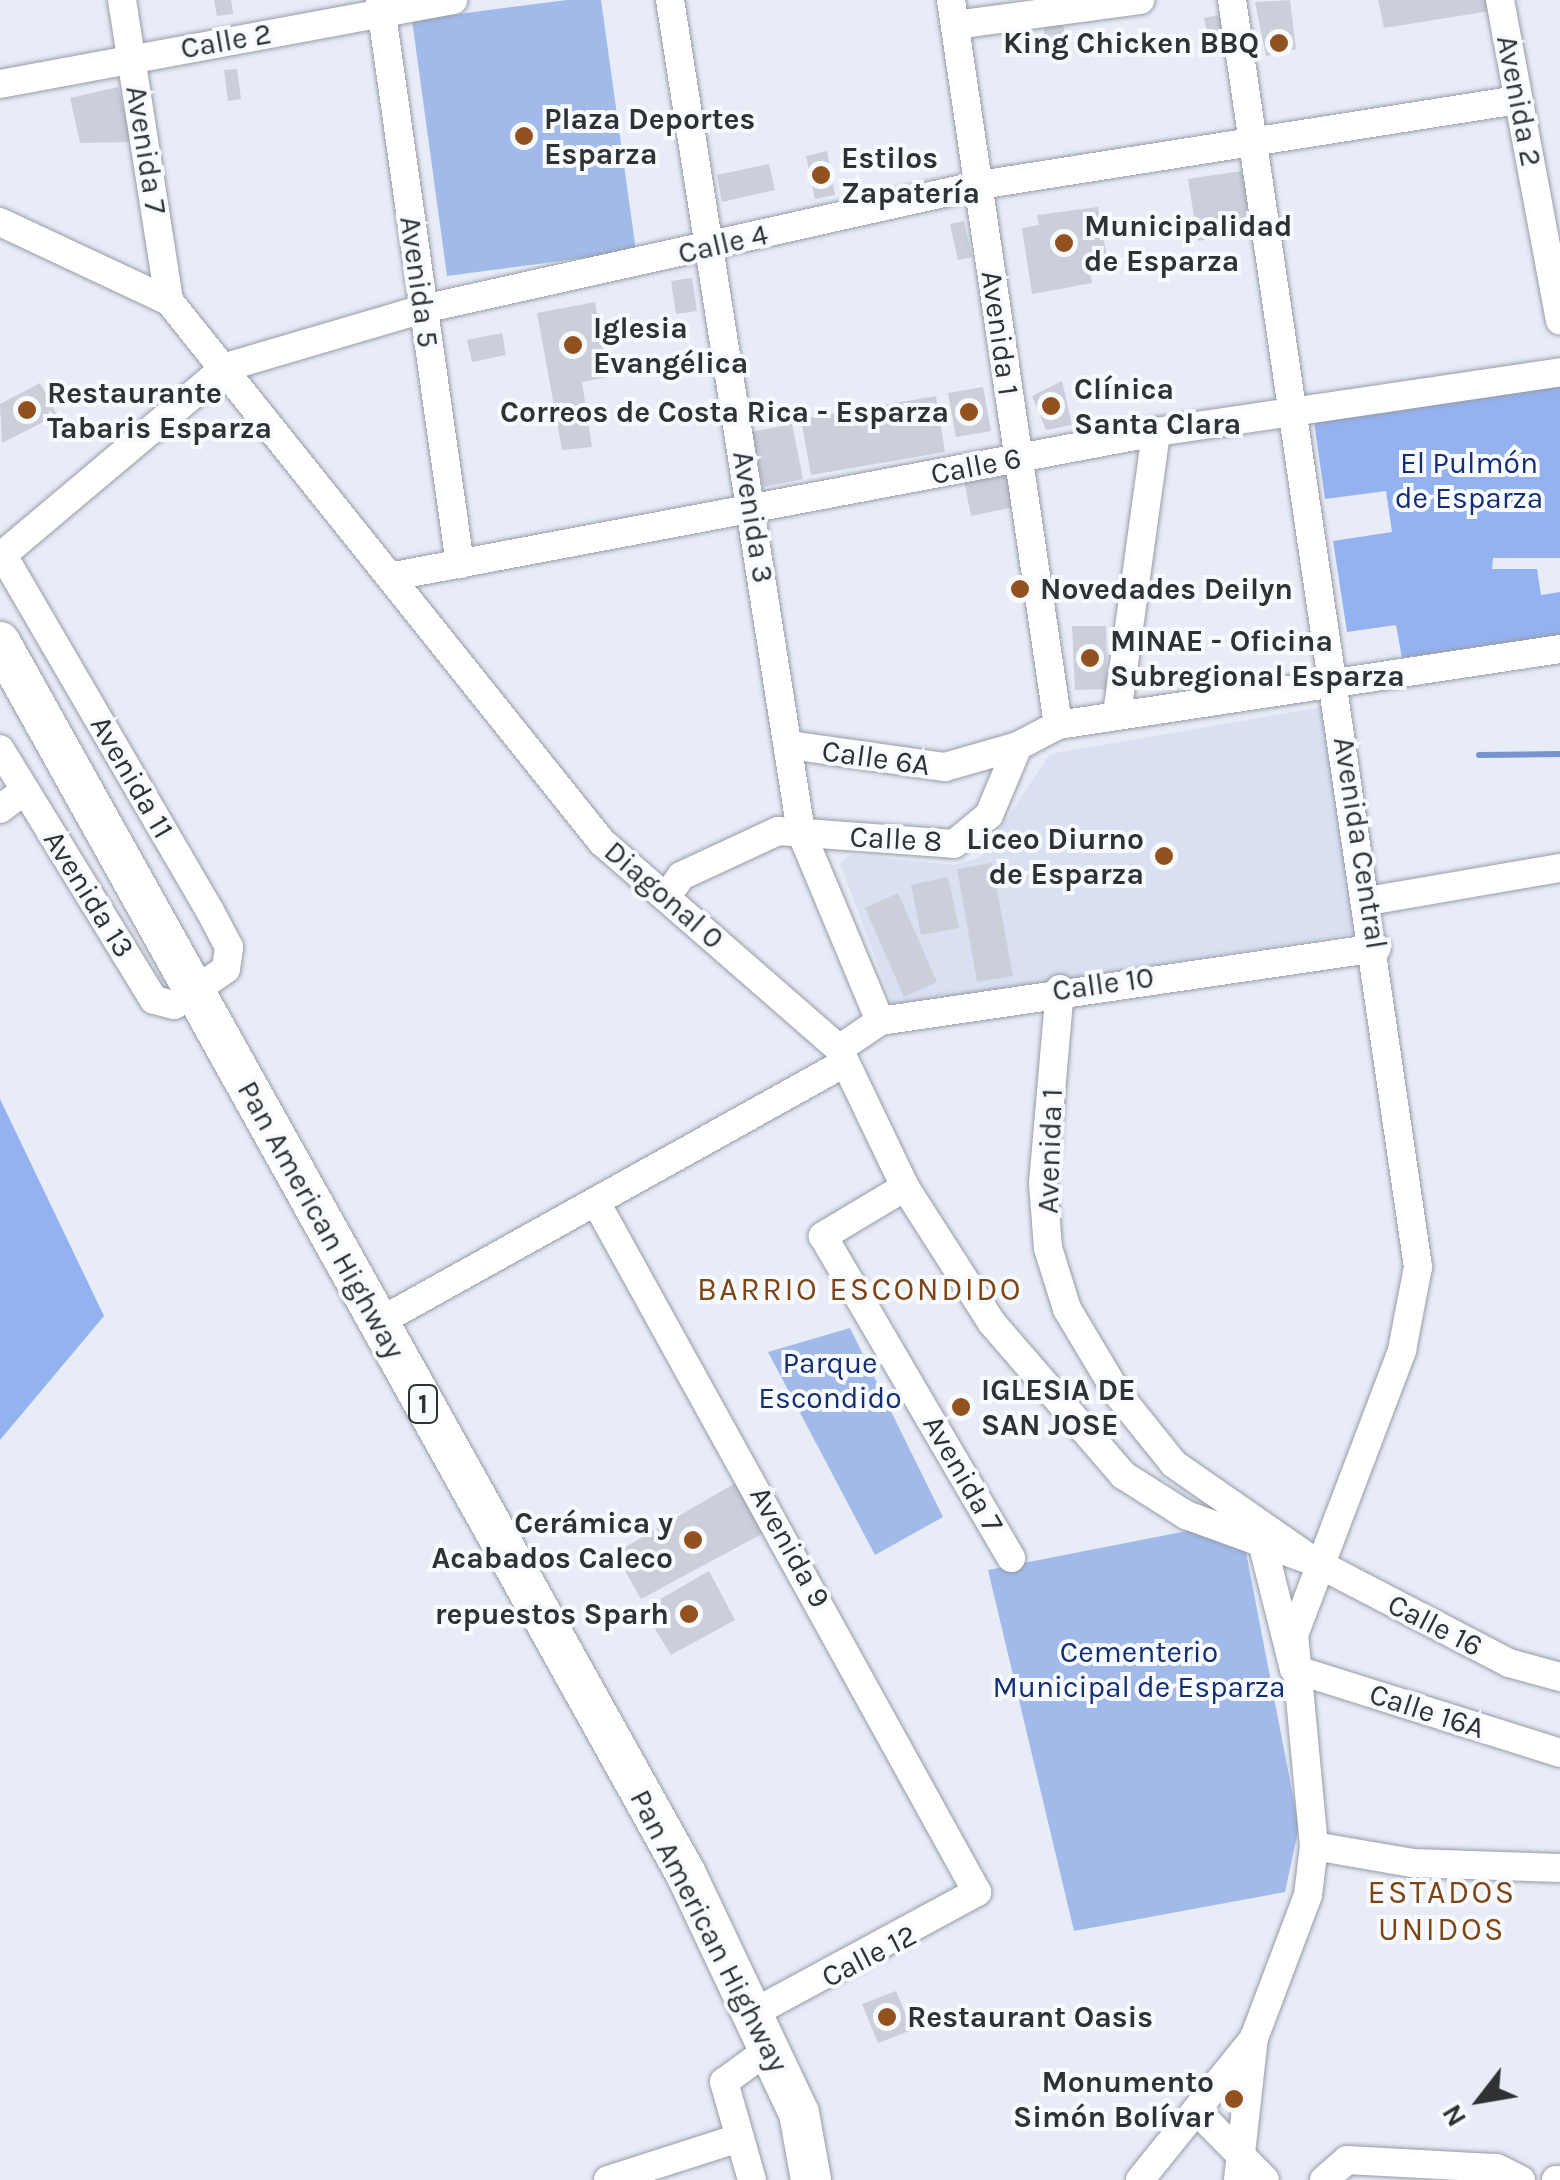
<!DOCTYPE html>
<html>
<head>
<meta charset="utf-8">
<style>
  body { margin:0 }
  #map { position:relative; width:1560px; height:2180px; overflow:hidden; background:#e7ecf7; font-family:Karla,sans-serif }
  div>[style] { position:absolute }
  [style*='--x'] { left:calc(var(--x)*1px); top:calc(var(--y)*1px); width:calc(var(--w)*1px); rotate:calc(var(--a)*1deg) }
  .built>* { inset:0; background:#d9e0f2 }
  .green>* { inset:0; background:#a2baea }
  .forest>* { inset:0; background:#95b2f0 }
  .stream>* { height:6px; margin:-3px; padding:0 3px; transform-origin:3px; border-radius:3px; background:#7894d0 }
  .building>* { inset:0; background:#cacfda }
  .roads { filter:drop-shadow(0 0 2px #979ca6) drop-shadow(0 0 2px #979ca6) }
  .minor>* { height:28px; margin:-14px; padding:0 14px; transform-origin:14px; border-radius:14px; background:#fff }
  .highway>* { height:40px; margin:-20px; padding:0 20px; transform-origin:20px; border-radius:20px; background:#fff }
  .dots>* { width:28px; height:28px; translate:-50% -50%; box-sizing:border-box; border:5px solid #f7fafe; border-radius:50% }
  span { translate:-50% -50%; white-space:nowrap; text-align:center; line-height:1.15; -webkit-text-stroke:8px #f7fafe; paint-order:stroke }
  .shield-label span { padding:2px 8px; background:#f7fafe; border:2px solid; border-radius:8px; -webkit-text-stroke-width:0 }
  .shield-label { font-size:28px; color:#2f3135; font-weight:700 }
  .street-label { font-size:30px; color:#2f3135 }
  .poi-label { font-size:30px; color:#2f3135; font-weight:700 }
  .right { translate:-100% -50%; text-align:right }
  .left { translate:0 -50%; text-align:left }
  .park-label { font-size:30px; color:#132e74 }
  .neighbourhood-label { font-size:32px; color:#7f4414; letter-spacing:2.5px }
  .north { position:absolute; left:1430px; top:2050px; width:100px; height:100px; -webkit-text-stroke:8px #f7fafe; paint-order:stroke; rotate:239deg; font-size:28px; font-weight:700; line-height:40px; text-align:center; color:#2f3135 }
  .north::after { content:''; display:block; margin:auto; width:35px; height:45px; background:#2f3135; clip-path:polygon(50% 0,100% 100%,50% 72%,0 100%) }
</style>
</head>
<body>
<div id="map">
  <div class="built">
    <div style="clip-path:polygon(1323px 707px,1359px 933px,893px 1006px,840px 863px,851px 855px,955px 865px,981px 857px,1050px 754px)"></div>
  </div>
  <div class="green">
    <div style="clip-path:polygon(567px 0,601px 0,636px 251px,447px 276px,412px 20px)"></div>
    <div style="clip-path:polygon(850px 1328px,943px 1517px,875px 1555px,768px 1352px)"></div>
    <div style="clip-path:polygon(1197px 1529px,1245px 1547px,1299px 1827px,1285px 1892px,1074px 1931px,988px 1570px)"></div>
  </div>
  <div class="forest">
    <div style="clip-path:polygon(1560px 384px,1560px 558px,1493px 558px,1492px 569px,1537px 569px,1541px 595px,1560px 592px,1560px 635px,1402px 658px,1396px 625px,1347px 632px,1333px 541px,1392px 532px,1386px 491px,1325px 499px,1314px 421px)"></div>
    <div style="clip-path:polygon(0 1099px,104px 1316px,0 1440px)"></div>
  </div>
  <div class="stream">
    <div style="--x:1479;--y:755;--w:81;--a:-0.7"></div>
  </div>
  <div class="building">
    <div style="clip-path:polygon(214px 0,231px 0,233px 14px,217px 16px)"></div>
    <div style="clip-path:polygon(1290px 0,1296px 49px,1266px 56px,1255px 2px)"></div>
    <div style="clip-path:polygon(1378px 0,1488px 0,1490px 11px,1384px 28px)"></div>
    <div style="clip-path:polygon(1223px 14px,1230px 44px,1211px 49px,1204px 18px)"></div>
    <div style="clip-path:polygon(1062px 17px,1067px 51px,1048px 55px,1042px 20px)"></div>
    <div style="clip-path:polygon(237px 69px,241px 99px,228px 101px,224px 70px)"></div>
    <div style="clip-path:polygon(118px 87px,132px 142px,80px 143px,70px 98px)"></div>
    <div style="clip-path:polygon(827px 151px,835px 195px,815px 199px,806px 156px)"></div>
    <div style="clip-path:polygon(769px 164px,775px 190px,722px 202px,717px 175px)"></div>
    <div style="clip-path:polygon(1248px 170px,1257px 231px,1198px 241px,1188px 179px)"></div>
    <div style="clip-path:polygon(1098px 207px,1107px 258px,1088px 261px,1092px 283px,1032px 294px,1022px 228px,1039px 225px,1037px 215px)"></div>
    <div style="clip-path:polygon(964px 221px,972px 257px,958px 260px,950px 224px)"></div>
    <div style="clip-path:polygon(692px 278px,697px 311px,676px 314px,671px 281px)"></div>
    <div style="clip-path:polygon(595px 302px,608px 377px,582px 382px,592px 447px,562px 450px,537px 313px)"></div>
    <div style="clip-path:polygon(502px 333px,506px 355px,472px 362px,467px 340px)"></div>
    <div style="clip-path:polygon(1062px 381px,1072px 425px,1046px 430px,1032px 396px)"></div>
    <div style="clip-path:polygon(40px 383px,57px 415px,2px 443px,0 404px)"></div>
    <div style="clip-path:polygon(983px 387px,991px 431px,956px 437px,948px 393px)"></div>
    <div style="clip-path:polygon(936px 396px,945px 452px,811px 475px,801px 419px)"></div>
    <div style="clip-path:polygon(792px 424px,803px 479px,763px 487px,752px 432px)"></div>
    <div style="clip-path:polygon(1007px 471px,1014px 507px,971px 516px,964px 480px)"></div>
    <div style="clip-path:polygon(1072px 626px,1106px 626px,1107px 689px,1075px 690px)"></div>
    <div style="clip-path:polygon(992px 863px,1013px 976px,977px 982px,957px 869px)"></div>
    <div style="clip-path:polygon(948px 877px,959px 928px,921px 935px,911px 885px)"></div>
    <div style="clip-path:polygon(898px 893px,937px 982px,904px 997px,865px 908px)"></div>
    <div style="clip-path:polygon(744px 1478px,773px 1528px,641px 1599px,615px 1553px)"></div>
    <div style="clip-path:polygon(709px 1571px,735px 1620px,671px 1655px,643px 1609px)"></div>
    <div style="clip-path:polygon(896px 1991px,912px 2030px,878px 2043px,862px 2004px)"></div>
  </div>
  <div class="roads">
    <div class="minor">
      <div style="--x:122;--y:0;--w:305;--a:81.1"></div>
      <div style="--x:380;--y:0;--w:570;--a:81.93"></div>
      <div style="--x:670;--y:0;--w:842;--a:81.05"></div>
      <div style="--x:801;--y:832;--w:205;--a:67.3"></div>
      <div style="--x:951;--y:0;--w:733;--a:81.6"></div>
      <div style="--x:1500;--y:0;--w:326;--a:79.4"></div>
      <div style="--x:955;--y:25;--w:187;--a:-7.7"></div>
      <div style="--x:0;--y:84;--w:461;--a:-10.5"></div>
      <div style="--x:0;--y:222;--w:187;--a:25.1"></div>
      <div style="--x:169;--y:301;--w:693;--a:51.33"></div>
      <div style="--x:602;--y:842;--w:315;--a:41.1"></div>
      <div style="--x:839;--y:1049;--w:153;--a:64.4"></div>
      <div style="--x:905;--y:1187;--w:161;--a:57.4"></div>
      <div style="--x:992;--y:1323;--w:201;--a:49.2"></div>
      <div style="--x:1123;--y:1475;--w:75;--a:32.4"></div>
      <div style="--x:1186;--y:1515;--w:137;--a:20"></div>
      <div style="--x:0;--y:557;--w:295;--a:-40.1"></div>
      <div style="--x:226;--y:367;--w:205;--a:-16.4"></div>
      <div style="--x:423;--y:309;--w:571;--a:-12.55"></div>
      <div style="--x:980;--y:185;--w:544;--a:-8.99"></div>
      <div style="--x:394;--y:576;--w:775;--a:-10.7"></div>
      <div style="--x:1156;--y:432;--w:408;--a:-8.4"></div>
      <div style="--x:1117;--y:714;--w:285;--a:-82.1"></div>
      <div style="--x:790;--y:745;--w:157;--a:8.1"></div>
      <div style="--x:945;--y:767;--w:76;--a:-16"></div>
      <div style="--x:0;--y:749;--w:294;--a:58.5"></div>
      <div style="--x:154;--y:1000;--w:21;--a:14"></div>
      <div style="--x:174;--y:1005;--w:63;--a:-34.7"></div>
      <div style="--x:226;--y:969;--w:22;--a:-82"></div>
      <div style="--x:229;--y:947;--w:41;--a:-117.8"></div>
      <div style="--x:210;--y:911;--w:411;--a:-120.2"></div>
      <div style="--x:0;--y:809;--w:31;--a:-37"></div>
      <div style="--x:666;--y:897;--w:26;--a:-54"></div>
      <div style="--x:681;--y:876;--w:107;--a:-24.9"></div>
      <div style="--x:778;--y:831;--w:176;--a:4.2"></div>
      <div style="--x:954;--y:844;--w:45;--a:-39.6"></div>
      <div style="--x:989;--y:815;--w:75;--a:-67.2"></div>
      <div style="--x:1018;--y:746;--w:45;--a:-27.7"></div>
      <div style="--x:1058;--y:725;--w:508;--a:-8.61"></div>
      <div style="--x:1368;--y:901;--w:195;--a:-9.8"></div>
      <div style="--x:1060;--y:989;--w:195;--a:95"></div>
      <div style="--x:1043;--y:1183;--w:65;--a:85.6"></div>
      <div style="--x:1048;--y:1248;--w:64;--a:72.7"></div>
      <div style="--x:1067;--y:1309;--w:98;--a:59.2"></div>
      <div style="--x:1117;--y:1393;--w:91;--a:51.2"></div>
      <div style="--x:1174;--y:1464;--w:172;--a:34.8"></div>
      <div style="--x:1315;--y:1562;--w:219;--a:27.5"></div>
      <div style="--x:1509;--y:1663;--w:53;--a:15.4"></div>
      <div style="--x:839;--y:1049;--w:50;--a:-34.3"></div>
      <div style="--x:880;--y:1021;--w:502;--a:-8.36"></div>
      <div style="--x:905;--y:1187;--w:96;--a:149.1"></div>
      <div style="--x:823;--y:1236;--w:373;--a:59.7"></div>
      <div style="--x:597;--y:1204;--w:786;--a:61.09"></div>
      <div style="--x:977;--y:1892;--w:250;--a:151.6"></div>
      <div style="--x:377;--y:1323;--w:531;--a:-29.08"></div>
      <div style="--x:1262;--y:1542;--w:131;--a:75.9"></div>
      <div style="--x:1294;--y:1669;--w:279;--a:17.5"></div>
      <div style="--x:1314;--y:1846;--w:99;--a:9.8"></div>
      <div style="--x:1412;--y:1863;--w:148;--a:1.9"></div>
      <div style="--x:1198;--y:2112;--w:95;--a:45.4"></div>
      <div style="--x:608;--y:2180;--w:138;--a:-17.8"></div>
      <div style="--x:752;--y:2180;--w:102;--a:-105.9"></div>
      <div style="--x:724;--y:2082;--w:59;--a:-36.1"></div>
      <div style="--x:1140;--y:2180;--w:182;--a:-51.2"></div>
      <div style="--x:1254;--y:2038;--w:153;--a:-69.3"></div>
      <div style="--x:1308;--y:1895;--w:49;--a:-83"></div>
      <div style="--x:1314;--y:1846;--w:212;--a:-95.4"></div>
      <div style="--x:1294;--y:1635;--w:305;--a:-69.2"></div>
      <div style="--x:1402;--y:1350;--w:85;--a:-79.1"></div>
      <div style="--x:1418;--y:1267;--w:1281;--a:-98.35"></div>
      <div style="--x:1238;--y:2180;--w:143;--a:-83.6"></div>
      <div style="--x:1324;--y:2180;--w:30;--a:-41"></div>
      <div style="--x:1347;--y:2160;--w:150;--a:3.1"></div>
      <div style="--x:1497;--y:2168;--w:27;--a:27"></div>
      <div style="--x:1556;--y:2180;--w:4;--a:0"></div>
    </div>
    <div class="highway">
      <div style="--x:0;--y:642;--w:1408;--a:60.89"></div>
      <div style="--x:685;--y:1872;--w:267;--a:64.7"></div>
      <div style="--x:799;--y:2113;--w:68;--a:79.8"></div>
    </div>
  </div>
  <div class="dots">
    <div style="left:1279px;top:43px;background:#92511e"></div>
    <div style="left:524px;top:136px;background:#92511e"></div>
    <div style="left:821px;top:175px;background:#92511e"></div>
    <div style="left:1064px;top:243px;background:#92511e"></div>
    <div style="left:573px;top:345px;background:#92511e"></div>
    <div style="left:1051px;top:406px;background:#92511e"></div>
    <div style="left:27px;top:410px;background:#92511e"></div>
    <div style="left:969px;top:412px;background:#92511e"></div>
    <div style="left:1020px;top:589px;background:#92511e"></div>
    <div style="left:1090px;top:658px;background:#92511e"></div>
    <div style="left:1164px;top:856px;background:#92511e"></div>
    <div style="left:961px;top:1407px;background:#92511e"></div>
    <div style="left:693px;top:1540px;background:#92511e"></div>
    <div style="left:689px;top:1614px;background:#92511e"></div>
    <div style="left:887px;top:2017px;background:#92511e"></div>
    <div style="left:1234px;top:2099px;background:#92511e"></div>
  </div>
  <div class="shield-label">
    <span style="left:423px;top:1404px">1</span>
  </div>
  <div class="street-label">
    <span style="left:226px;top:41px;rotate:-10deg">Calle 2</span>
    <span style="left:1519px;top:101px;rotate:79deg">Avenida 2</span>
    <span style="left:146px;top:150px;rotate:81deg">Avenida 7</span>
    <span style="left:723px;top:244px;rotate:-13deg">Calle 4</span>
    <span style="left:419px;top:282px;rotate:82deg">Avenida 5</span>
    <span style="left:1000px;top:333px;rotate:82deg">Avenida 1</span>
    <span style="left:976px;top:466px;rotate:-11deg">Calle 6</span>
    <span style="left:753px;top:517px;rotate:81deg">Avenida 3</span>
    <span style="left:876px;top:758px;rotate:8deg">Calle 6A</span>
    <span style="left:132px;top:777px;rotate:60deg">Avenida 11</span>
    <span style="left:896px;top:839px;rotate:3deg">Calle 8</span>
    <span style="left:1360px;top:843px;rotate:81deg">Avenida Central</span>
    <span style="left:89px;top:894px;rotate:58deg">Avenida 13</span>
    <span style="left:664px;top:895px;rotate:41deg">Diagonal 0</span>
    <span style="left:1103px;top:984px;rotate:-8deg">Calle 10</span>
    <span style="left:1050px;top:1151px;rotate:-88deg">Avenida 1</span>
    <span style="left:321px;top:1220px;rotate:61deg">Pan American Highway</span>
    <span style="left:963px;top:1474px;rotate:60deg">Avenida 7</span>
    <span style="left:790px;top:1547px;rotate:61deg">Avenida 9</span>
    <span style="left:1435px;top:1625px;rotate:27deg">Calle 16</span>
    <span style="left:1427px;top:1711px;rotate:18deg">Calle 16A</span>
    <span style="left:709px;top:1931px;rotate:63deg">Pan American Highway</span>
    <span style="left:869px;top:1956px;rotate:-27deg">Calle 12</span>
  </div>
  <div class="poi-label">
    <span class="right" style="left:1259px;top:43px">King Chicken BBQ</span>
    <span class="left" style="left:544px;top:136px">Plaza Deportes<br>Esparza</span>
    <span class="left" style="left:841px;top:175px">Estilos<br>Zapatería</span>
    <span class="left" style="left:1084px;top:243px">Municipalidad<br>de Esparza</span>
    <span class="left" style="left:593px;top:345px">Iglesia<br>Evangélica</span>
    <span class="left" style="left:1074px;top:406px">Clínica<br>Santa Clara</span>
    <span class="left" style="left:47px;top:410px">Restaurante<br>Tabaris Esparza</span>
    <span class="right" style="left:949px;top:412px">Correos de Costa Rica - Esparza</span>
    <span class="left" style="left:1040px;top:589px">Novedades Deilyn</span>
    <span class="left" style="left:1110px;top:658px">MINAE - Oficina<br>Subregional Esparza</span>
    <span class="right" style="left:1144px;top:856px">Liceo Diurno<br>de Esparza</span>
    <span class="left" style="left:981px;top:1407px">IGLESIA DE<br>SAN JOSE</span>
    <span class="right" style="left:673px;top:1540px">Cerámica y<br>Acabados Caleco</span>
    <span class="right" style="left:669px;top:1614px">repuestos Sparh</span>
    <span class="left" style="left:907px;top:2017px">Restaurant Oasis</span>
    <span class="right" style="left:1214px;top:2099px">Monumento<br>Simón Bolívar</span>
  </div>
  <div class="park-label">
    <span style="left:1469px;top:480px">El Pulmón<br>de Esparza</span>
    <span style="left:830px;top:1380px">Parque<br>Escondido</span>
    <span style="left:1139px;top:1669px">Cementerio<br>Municipal de Esparza</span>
  </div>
  <div class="neighbourhood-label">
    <span style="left:860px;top:1290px">BARRIO ESCONDIDO</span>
    <span style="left:1442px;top:1912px">ESTADOS<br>UNIDOS</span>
  </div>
  <div class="north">N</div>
</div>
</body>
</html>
